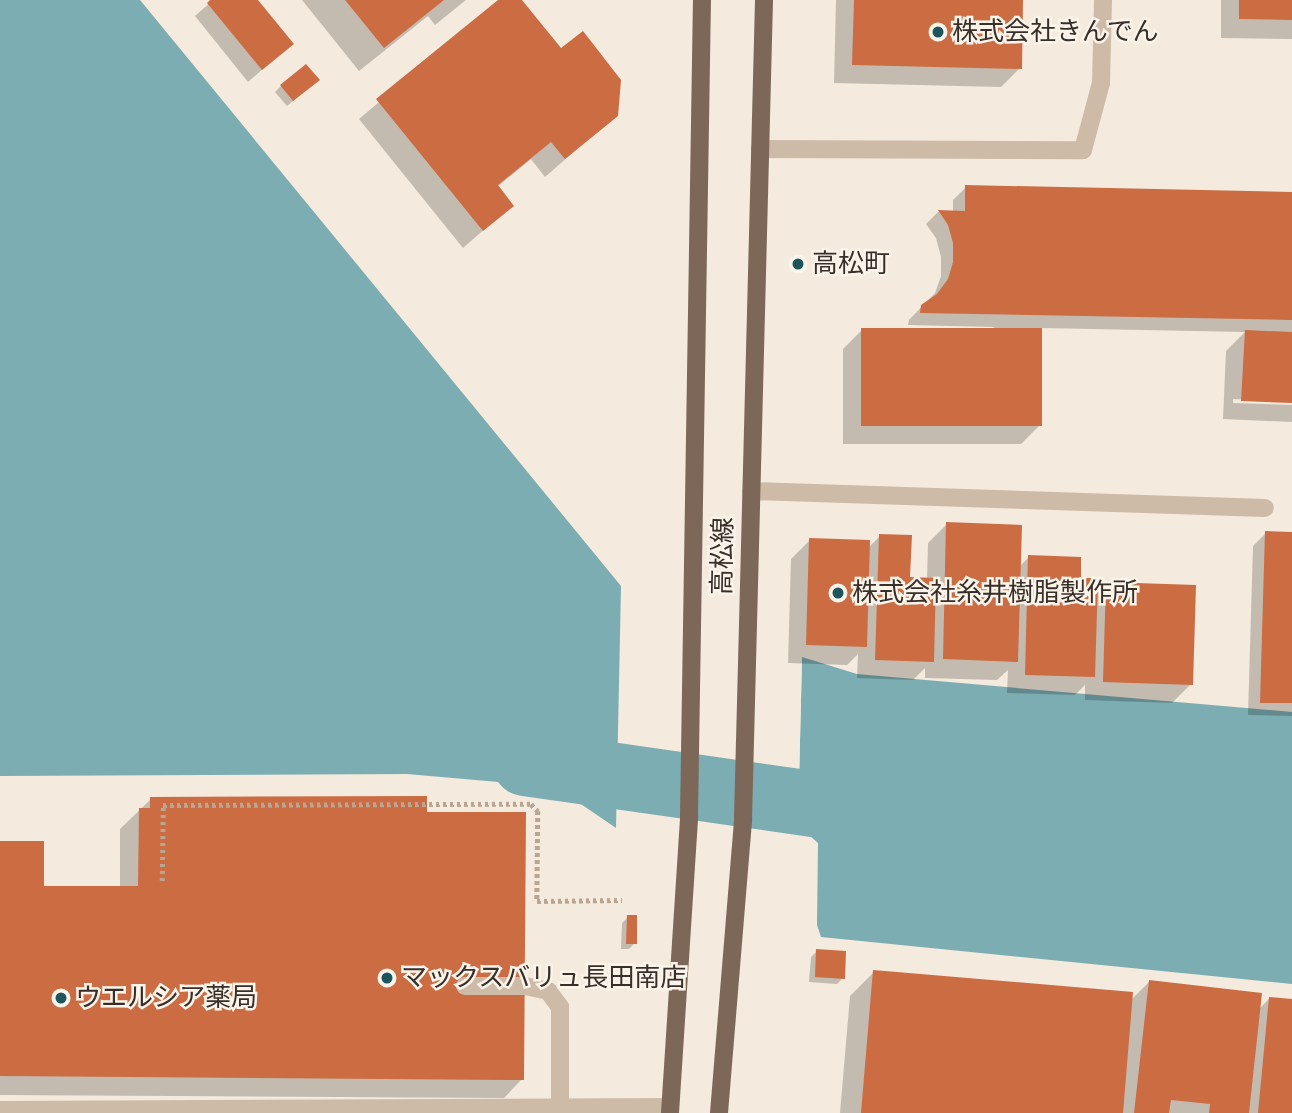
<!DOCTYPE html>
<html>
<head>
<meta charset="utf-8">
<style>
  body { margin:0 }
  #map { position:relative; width:1292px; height:1113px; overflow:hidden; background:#f4eadd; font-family:Karla,"Noto Sans JP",sans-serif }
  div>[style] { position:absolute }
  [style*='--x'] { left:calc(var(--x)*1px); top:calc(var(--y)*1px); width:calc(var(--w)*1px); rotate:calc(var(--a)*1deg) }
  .water>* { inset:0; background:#7badb2 }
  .pier>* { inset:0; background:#f4eadd }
  .shadow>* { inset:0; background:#0003 }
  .river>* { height:66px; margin:-33px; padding:0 33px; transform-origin:33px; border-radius:33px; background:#7badb2 }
  .building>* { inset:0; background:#cc6c43 }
  .path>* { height:4.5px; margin-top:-2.25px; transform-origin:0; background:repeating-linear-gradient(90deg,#b9a592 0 3.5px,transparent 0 7px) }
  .service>* { height:18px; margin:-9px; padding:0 9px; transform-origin:9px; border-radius:9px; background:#cdbba8 }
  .primary>* { height:18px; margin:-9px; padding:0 9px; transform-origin:9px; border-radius:9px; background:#7c6759 }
  .service-bridge>* { height:18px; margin:-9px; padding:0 9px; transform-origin:9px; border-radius:9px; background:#cdbba8 }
  .dots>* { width:19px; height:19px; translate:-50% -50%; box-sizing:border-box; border:4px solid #fbf4ea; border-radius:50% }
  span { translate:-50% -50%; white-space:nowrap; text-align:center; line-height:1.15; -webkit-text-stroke:5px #fbf4ea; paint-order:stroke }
  .poi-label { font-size:26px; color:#392f29 }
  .left { translate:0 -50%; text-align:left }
  .street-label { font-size:26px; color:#392f29 }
</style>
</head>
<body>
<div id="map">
  <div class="water">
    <div style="clip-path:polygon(0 0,140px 0,621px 586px,616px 828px,556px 787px,407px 774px,0 776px)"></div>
    <div style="clip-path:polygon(802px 657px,857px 674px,1292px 712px,1292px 984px,821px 937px,817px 925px,818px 843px,798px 825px)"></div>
  </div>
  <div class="pier">
    <div style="clip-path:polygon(799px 656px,802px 657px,798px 825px,795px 824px)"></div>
  </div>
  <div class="shadow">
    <div style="clip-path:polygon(213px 0,256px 0,291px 44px,248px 82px,195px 16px)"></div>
    <div style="clip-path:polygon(302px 0,466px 0,435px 25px,428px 16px,359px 71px)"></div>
    <div style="clip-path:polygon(500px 0,520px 0,616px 115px,545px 177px,531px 159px,497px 187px,512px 205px,463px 248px,359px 119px)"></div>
    <div style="clip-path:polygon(836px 0,1021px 0,1020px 68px,1001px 87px,834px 83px)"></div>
    <div style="clip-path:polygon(1221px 0,1292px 0,1292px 39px,1221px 38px)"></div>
    <div style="clip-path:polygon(281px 86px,311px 86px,287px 106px,275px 92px)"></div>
    <div style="clip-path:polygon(966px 187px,1292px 194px,1292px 402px,1233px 399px,1233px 403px,1292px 405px,1292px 422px,1223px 419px,1226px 351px,1245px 332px,1041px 328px,1040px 425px,1021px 444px,843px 444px,843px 349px,862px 330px,994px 330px,994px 327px,908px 325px,909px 320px,935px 293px,941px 276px,941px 257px,936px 238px,926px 224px,938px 212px,953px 212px,953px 200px)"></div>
    <div style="clip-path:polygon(947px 524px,1019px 567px,1029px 557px,1079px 579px,1096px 594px,1106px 584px,1191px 684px,1172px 703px,1085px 700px,1085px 685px,1075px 695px,1007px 693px,1008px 670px,997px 680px,925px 678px,925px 668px,913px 680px,857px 678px,858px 654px,847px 665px,788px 663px,791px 559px,810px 540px,868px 548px,880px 536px,909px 579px,927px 580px,928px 543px)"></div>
    <div style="clip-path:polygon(1266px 533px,1292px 534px,1292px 716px,1248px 715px,1253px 546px)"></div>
    <div style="clip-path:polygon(151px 799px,425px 814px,522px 1079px,504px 1098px,0 1095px,0 843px,42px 887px,120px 888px,120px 829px)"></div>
    <div style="clip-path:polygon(628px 917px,635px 943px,629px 949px,621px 949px,622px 923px)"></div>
    <div style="clip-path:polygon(817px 951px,843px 978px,837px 984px,809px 982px,811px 957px)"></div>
    <div style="clip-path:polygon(874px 972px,1131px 1000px,1149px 982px,1258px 1010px,1269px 999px,1292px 1001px,1292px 1113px,840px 1113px,850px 996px)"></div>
  </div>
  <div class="river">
    <div style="--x:525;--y:763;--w:369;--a:8.1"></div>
  </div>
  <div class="building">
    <div style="clip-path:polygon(210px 0,258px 0,294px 44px,262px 70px,207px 3px)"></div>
    <div style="clip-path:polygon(345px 0,444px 0,384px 48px)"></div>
    <div style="clip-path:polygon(498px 0,522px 0,561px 48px,583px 31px,621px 80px,618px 116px,565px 159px,551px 142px,498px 185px,514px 206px,483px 231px,376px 99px)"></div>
    <div style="clip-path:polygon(854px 0,1023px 0,1022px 69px,852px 65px)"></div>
    <div style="clip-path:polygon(1239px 0,1292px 0,1292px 20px,1239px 19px)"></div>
    <div style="clip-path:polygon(306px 64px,320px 80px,293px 101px,280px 85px)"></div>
    <div style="clip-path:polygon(965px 185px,1292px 192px,1292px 320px,920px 313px,921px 305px,937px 294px,948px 279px,953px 262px,953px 243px,948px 225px,938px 210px,965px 211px)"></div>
    <div style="clip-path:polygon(861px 328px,1042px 328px,1042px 426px,861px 426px)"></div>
    <div style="clip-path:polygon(1245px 330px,1292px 332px,1292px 403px,1241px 401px)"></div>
    <div style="clip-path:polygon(946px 522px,1022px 525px,1018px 662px,943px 659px)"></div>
    <div style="clip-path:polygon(1265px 531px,1292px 532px,1292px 703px,1260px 703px)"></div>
    <div style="clip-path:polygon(879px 534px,912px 535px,910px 577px,936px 578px,934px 662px,875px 660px)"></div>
    <div style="clip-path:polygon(809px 538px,870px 540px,867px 647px,806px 645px)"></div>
    <div style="clip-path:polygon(1028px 555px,1081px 557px,1081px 578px,1098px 578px,1095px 677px,1025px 675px)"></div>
    <div style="clip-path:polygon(1106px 582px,1196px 585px,1193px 685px,1103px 682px)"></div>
    <div style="clip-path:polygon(427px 796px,427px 812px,526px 812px,524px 1080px,0 1076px,0 841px,44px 841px,44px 886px,138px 886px,139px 808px,150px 808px,150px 797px)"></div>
    <div style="clip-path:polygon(627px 915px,637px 915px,637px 944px,626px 944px)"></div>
    <div style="clip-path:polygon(816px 949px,846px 951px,845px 979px,815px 977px)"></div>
    <div style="clip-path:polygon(873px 970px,1133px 992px,1123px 1113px,861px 1113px)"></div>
    <div style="clip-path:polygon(1149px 980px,1262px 993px,1249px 1113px,1209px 1113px,1210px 1104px,1171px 1100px,1169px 1113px,1134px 1113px)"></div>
    <div style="clip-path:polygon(1269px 997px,1292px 999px,1292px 1113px,1258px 1113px)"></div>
  </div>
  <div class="path">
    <div style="--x:162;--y:881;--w:76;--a:-89.2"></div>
    <div style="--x:163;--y:805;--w:368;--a:-0.2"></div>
    <div style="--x:531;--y:804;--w:10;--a:45"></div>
    <div style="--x:538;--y:811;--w:90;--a:90.6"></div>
    <div style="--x:537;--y:901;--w:85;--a:-0.7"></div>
  </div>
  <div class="service">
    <div style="--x:760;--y:149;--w:323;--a:0.2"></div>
    <div style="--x:1083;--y:150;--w:69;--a:-75"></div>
    <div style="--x:1101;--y:83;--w:83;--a:-88.6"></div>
    <div style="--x:751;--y:491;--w:514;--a:1.89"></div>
    <div style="--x:465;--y:986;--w:60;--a:0"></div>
    <div style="--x:0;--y:1110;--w:670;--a:-0.26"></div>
  </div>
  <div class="primary">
    <div style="--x:670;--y:1113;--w:298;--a:-86.3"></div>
    <div style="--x:689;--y:816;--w:816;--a:-89.09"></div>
    <div style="--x:719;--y:1113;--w:295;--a:-85.3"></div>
    <div style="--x:743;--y:819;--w:819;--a:-88.53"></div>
  </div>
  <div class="service-bridge">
    <div style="--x:525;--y:986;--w:24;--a:12"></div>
    <div style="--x:548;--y:991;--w:20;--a:53"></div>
    <div style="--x:560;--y:1007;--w:106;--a:90"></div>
  </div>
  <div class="dots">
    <div style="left:938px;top:32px;background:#1c555d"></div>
    <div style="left:798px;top:264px;background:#1c555d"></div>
    <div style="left:838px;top:593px;background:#1c555d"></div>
    <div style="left:387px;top:978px;background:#1c555d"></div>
    <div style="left:61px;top:998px;background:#1c555d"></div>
  </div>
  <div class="poi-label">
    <span class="left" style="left:952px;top:32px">株式会社きんでん</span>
    <span class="left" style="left:812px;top:264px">高松町</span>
    <span class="left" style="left:852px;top:593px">株式会社糸井樹脂製作所</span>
    <span class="left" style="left:401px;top:978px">マックスバリュ長田南店</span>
    <span class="left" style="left:75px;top:998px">ウエルシア薬局</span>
  </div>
  <div class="street-label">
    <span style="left:723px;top:556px;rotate:-89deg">高松線</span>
  </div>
</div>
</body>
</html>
